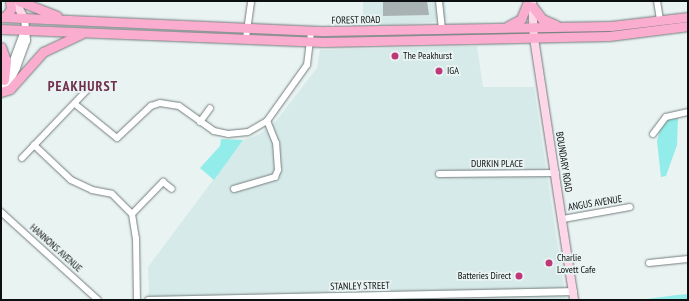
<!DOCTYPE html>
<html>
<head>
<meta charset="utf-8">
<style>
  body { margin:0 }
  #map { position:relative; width:689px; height:301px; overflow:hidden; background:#e9f3f2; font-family:"PT Sans Narrow",sans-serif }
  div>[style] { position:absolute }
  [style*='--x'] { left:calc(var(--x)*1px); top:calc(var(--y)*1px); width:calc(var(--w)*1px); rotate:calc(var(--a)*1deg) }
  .built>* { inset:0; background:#d6eae9 }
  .green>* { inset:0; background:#92ece9 }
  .building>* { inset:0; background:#a9b2b2 }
  .roads { filter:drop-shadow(0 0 1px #747d7d) drop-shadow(0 0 1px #747d7d) }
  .minor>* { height:6px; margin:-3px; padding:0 3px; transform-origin:3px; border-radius:3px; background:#fff }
  .tertiary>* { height:7px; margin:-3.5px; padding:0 3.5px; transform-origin:3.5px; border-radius:3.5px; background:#fff }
  .secondary>* { height:8px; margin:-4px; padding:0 4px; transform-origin:4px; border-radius:4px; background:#fdd6e7 }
  .primary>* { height:9px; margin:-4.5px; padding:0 4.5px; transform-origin:4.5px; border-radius:4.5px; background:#faadce }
  .dots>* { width:11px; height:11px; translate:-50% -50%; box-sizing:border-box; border:2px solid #e9f3f2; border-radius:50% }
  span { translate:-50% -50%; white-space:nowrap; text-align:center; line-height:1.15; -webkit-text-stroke:3.5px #e9f3f2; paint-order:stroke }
  .street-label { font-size:10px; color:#0d1010 }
  .poi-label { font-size:10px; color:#0d1010 }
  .left { translate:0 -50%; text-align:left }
  .right { translate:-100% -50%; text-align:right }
  .district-label { font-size:14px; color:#702e4b; font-weight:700; letter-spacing:1px }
  .frame { position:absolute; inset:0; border:2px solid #0d1010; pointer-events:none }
</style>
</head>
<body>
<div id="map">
  <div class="built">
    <div style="clip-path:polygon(363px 1px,445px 1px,447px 21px,363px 27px)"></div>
    <div style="clip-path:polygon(477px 46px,483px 87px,534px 87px,566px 300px,146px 300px,149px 292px,148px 267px,243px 140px,260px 134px,276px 121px,317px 68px,320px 50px)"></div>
  </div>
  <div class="green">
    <div style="clip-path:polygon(678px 118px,677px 145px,666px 176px,661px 177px,657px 141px,661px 126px,666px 119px)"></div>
    <div style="clip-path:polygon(221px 139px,243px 140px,214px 180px,200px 168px,220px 146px)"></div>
    <div style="clip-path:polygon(688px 294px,688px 300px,639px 300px,677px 295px)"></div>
  </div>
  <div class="building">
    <div style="clip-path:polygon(383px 1px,427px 1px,429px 15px,383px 16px)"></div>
  </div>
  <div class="roads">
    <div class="minor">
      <div style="--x:439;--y:1;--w:28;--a:84"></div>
      <div style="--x:657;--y:1;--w:19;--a:81"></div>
      <div style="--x:246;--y:38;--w:37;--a:-82"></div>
      <div style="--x:75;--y:104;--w:54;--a:39"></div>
      <div style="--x:117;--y:138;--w:47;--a:-43.3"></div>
      <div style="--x:151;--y:106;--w:9;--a:-18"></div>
      <div style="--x:160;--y:103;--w:19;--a:9"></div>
      <div style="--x:179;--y:106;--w:43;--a:35.5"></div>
      <div style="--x:214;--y:131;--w:14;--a:12"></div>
      <div style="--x:228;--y:134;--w:20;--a:-6"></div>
      <div style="--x:248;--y:132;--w:22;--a:-30"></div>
      <div style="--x:267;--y:121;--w:69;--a:-54.5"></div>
      <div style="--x:307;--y:65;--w:34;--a:-83"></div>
      <div style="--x:200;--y:122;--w:17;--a:-54"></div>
      <div style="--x:653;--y:134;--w:21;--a:-53"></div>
      <div style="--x:666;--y:117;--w:23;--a:-13"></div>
      <div style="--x:34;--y:145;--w:51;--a:43.4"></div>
      <div style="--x:71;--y:180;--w:23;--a:25"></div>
      <div style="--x:92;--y:190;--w:20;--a:11"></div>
      <div style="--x:112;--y:194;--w:28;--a:45"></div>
      <div style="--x:132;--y:214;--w:24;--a:81"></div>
      <div style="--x:136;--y:238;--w:62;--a:89.1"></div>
      <div style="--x:22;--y:158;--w:94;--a:-46.3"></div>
      <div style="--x:439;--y:174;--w:117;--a:-0.5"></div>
      <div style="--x:234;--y:189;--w:43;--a:-16.3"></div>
      <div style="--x:275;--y:177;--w:8;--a:-67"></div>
      <div style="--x:278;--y:170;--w:27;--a:-94"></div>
      <div style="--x:276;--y:143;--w:24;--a:-112"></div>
      <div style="--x:1;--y:212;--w:131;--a:42.2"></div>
      <div style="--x:132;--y:214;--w:45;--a:-45.9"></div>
      <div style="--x:163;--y:182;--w:11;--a:38"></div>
      <div style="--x:563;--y:219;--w:68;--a:-10.2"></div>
      <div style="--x:649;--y:263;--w:39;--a:-6"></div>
    </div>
    <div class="tertiary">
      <div style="--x:4;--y:91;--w:27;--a:-63"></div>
      <div style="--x:16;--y:67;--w:29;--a:-70"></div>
      <div style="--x:26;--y:40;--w:22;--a:-95"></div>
      <div style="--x:1;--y:92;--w:66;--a:-69.6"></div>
      <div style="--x:148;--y:300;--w:425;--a:-1.2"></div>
    </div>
    <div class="secondary">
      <div style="--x:15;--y:1;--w:19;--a:62"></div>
      <div style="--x:532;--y:1;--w:37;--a:87"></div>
      <div style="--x:534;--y:38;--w:265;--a:81.3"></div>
    </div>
    <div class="primary">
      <div style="--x:19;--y:1;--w:41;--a:21.5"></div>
      <div style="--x:533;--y:7;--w:15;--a:53"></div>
      <div style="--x:542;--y:19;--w:15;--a:23"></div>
      <div style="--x:1;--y:17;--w:324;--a:2.5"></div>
      <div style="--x:325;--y:31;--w:286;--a:-1"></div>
      <div style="--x:611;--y:26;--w:78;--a:-6.7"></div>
      <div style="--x:5;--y:17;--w:10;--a:-53"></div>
      <div style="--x:11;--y:9;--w:8;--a:-97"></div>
      <div style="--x:508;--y:26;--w:15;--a:-28"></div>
      <div style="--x:521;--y:19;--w:16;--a:-68"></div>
      <div style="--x:1;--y:29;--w:323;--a:2.3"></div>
      <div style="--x:324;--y:42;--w:285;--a:-1.2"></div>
      <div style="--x:609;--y:36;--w:80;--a:-7.2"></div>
      <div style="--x:1;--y:47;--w:15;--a:70"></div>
      <div style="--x:6;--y:61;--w:19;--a:96"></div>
      <div style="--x:1;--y:92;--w:9;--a:-18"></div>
      <div style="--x:10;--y:89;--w:50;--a:-48.3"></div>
      <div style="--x:43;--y:52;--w:42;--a:-25.3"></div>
    </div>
  </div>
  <div class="dots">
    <div style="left:395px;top:56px;background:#be3779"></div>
    <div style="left:439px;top:71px;background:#be3779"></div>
    <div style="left:549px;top:263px;background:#be3779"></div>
    <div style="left:519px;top:276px;background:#be3779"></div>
  </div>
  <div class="street-label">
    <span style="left:356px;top:20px;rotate:-1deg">FOREST ROAD</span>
    <span style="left:564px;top:162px;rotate:81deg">BOUNDARY ROAD</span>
    <span style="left:497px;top:164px">DURKIN PLACE</span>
    <span style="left:595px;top:203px;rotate:-9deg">ANGUS AVENUE</span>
    <span style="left:56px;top:248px;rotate:42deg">HANNONS AVENUE</span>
    <span style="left:360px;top:286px;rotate:-1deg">STANLEY STREET</span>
  </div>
  <div class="poi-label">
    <span class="left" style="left:403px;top:56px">The Peakhurst</span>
    <span class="left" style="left:447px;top:71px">IGA</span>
    <span class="left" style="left:557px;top:263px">Charlie<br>Lovett Cafe</span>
    <span class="right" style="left:511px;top:276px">Batteries Direct</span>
  </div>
  <div class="district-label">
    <span style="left:83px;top:86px">PEAKHURST</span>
  </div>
  <div class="frame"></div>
</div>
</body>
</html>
